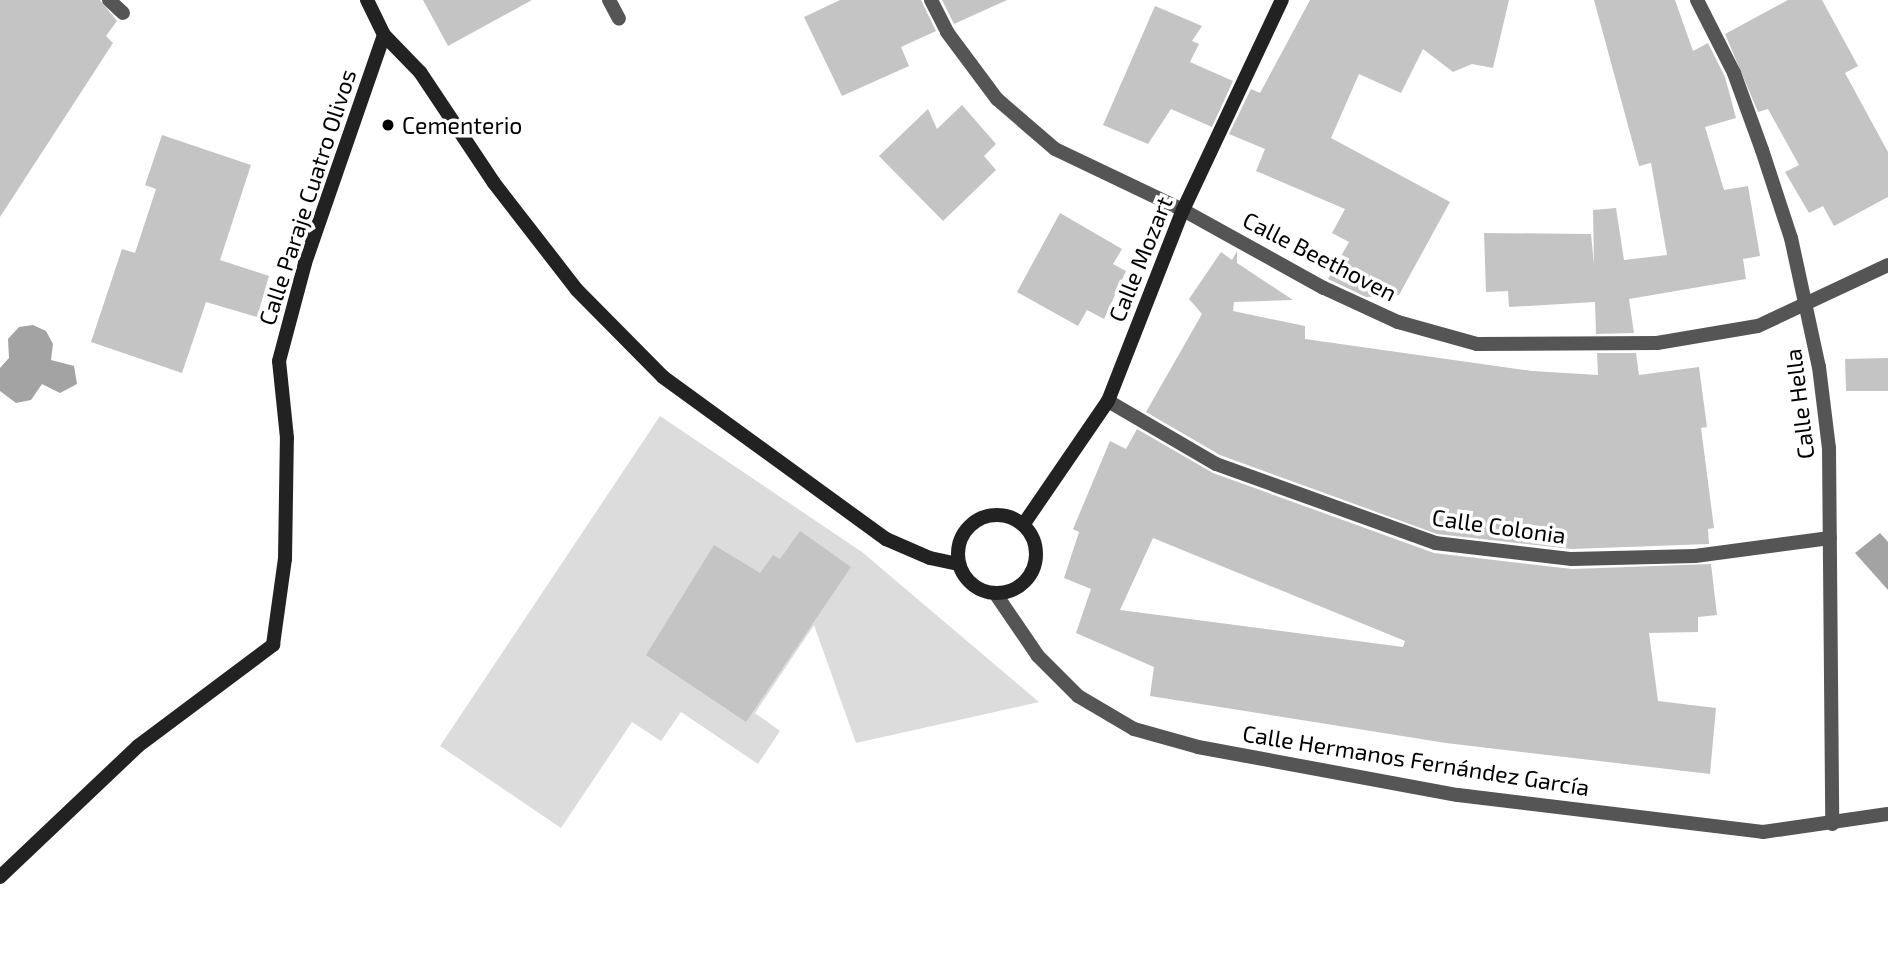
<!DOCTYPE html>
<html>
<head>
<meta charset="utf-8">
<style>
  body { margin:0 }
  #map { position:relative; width:1888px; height:955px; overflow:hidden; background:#fff; font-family:"Exo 2",sans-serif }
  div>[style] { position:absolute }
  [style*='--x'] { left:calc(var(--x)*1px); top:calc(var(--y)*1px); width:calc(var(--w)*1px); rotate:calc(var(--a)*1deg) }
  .green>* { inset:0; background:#dcdcdc }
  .water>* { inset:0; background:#a3a3a3 }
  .building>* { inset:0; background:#c4c4c4 }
  .street>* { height:14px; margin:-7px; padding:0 7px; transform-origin:7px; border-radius:7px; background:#555 }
  .secondary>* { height:14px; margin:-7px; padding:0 7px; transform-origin:7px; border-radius:7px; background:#222 }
  .secondary>.ring { margin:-7px; padding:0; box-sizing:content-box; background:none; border:14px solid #222; border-radius:50% }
  .dots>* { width:19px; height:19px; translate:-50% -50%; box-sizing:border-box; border:4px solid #fff; border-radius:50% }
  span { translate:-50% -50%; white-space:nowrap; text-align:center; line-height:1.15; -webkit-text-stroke:7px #fff; paint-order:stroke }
  .poi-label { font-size:23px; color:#000 }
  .left { translate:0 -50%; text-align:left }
  .street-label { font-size:23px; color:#000 }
</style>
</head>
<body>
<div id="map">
  <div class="green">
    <div style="clip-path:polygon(660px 416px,862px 552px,1039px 702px,856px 743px,814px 625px,755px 713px,780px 731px,758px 764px,681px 712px,661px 741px,632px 722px,561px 828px,440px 746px)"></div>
  </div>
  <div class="water">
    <div style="clip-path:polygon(33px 325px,46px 331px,53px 344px,51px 360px,74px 366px,77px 384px,60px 393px,42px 384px,31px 400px,16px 403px,0 391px,0 368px,9px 358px,8px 339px,19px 327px)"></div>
    <div style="clip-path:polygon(1880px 533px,1888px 542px,1888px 590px,1855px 553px)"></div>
  </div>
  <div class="building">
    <div style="clip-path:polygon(0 0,100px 0,117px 21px,106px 36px,113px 43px,0 217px)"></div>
    <div style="clip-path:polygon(423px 0,532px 0,448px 46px)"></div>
    <div style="clip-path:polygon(840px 0,921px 0,936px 31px,901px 47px,909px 66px,842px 96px,804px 17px)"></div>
    <div style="clip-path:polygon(942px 0,1007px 0,954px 24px)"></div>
    <div style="clip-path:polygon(1310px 0,1509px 0,1493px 68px,1472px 64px,1453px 72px,1423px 49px,1401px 93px,1359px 74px,1331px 138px,1450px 202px,1399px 295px,1366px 297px,1328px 279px,1349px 242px,1332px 233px,1345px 209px,1256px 171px,1265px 149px,1229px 134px,1251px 89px,1260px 93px)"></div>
    <div style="clip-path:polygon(1594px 0,1675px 0,1693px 51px,1708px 43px,1725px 77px,1736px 118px,1705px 127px,1724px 190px,1748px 186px,1760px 256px,1743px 259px,1746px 279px,1629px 299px,1634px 333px,1596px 334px,1595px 302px,1509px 307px,1508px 291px,1486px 292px,1484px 233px,1591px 234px,1594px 264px,1593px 210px,1616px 208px,1624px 260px,1667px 255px,1651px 163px,1639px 166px)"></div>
    <div style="clip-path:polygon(1788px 0,1822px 0,1858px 66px,1845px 73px,1888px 152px,1888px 197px,1834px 226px,1823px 206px,1809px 213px,1785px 172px,1799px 165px,1768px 109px,1758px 112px,1725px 34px)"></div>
    <div style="clip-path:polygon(1155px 6px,1202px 26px,1192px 41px,1199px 44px,1190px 62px,1233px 81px,1212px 127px,1171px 109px,1148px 144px,1103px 125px)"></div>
    <div style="clip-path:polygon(962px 105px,996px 144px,984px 156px,996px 170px,943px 221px,879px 156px,928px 109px,937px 129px)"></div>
    <div style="clip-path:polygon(162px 135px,251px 165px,220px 260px,269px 276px,257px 317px,206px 302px,182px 373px,91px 342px,122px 249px,135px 253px,156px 189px,145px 185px)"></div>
    <div style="clip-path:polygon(1060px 213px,1122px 249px,1113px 264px,1126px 271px,1104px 319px,1087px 310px,1078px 326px,1017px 292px)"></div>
    <div style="clip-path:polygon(1237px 251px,1237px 263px,1293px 300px,1234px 302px,1233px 311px,1305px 326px,1305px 339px,1532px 371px,1598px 375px,1597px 353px,1636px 353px,1639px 375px,1699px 367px,1707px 427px,1701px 428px,1714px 528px,1708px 529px,1709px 544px,1572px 549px,1437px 534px,1220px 455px,1146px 412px,1202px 314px,1189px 299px,1221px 252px,1232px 260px)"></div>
    <div style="clip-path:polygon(1888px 358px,1888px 391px,1846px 391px,1845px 359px)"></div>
    <div style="clip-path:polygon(evenodd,1137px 429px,1213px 473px,1434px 553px,1572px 569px,1711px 564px,1717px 615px,1698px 617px,1698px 632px,1649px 633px,1658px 701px,1716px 708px,1710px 774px,1446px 743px,1150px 696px,1154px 667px,1076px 633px,1091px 589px,1064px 578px,1079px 532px,1073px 529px,1110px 441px,1126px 449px,1137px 429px,1153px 538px,1405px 641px,1403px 647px,1120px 610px,1153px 538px)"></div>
    <div style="clip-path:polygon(800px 531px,851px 567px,746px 722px,646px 655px,714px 545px,760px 573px,773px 555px,780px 559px)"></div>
  </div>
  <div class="street">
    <div style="--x:109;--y:0;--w:19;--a:43"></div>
    <div style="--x:609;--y:0;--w:21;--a:62"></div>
    <div style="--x:931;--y:0;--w:36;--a:63"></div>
    <div style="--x:947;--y:32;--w:84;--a:53.3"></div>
    <div style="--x:997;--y:99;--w:77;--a:40.8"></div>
    <div style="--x:1055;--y:149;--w:142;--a:25.5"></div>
    <div style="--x:1183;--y:210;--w:161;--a:29"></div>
    <div style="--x:1324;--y:288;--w:81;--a:24.7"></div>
    <div style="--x:1398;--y:322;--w:82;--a:15.6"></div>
    <div style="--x:1477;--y:344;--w:180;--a:-0.3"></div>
    <div style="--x:1657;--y:343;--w:102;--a:-9.6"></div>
    <div style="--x:1758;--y:326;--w:144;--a:-25.1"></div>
    <div style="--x:1697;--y:0;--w:82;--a:63.1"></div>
    <div style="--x:1734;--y:73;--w:82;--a:70"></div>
    <div style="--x:1762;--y:150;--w:93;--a:71.8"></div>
    <div style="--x:1791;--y:238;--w:132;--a:77.8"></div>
    <div style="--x:1819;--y:367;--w:82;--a:83"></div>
    <div style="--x:1829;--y:448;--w:376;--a:89.5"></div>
    <div style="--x:1108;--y:401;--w:125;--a:30.3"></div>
    <div style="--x:1216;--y:464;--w:233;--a:19.8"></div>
    <div style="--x:1435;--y:543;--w:138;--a:6.7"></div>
    <div style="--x:1572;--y:559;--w:123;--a:-1.4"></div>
    <div style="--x:1695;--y:556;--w:136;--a:-7.6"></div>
    <div style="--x:995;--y:593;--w:76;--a:55.7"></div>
    <div style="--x:1038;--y:656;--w:57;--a:45"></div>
    <div style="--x:1078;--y:696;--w:65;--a:30.5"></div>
    <div style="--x:1134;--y:729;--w:66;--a:15.7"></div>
    <div style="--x:1198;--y:747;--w:264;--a:10.5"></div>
    <div style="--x:1458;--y:795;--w:307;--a:6.9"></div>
    <div style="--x:1763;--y:832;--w:126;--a:-8.2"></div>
  </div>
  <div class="secondary">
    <div style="--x:367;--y:0;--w:39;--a:64"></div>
    <div style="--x:384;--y:35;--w:52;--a:45.8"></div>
    <div style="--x:420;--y:72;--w:133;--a:56.3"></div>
    <div style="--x:494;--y:183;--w:135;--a:52.2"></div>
    <div style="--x:577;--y:290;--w:122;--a:45.3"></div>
    <div style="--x:663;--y:377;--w:276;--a:36"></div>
    <div style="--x:886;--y:539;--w:48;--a:23.4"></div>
    <div style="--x:930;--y:558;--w:30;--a:12"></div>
    <div class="ring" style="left:958px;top:515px;width:64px;height:64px"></div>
    <div style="--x:1023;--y:525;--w:150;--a:-55.6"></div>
    <div style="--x:1108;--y:401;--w:205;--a:-68.6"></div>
    <div style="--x:1183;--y:210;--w:232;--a:-64.8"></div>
    <div style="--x:0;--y:877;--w:190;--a:-43.5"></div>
    <div style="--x:138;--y:746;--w:169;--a:-36.8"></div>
    <div style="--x:273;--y:645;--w:87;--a:-82.1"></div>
    <div style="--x:285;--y:559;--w:121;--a:-89.1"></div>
    <div style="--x:287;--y:438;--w:77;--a:-95.9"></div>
    <div style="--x:279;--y:361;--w:101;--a:-75.1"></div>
    <div style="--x:305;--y:263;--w:241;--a:-70.9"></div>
  </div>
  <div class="dots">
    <div style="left:388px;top:125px;background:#000"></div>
  </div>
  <div class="poi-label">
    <span class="left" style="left:402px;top:125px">Cementerio</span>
  </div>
  <div class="street-label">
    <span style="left:307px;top:197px;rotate:-72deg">Calle Paraje Cuatro Olivos</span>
    <span style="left:1320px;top:256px;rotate:27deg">Calle Beethoven</span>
    <span style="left:1140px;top:259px;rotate:-68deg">Calle Mozart</span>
    <span style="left:1799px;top:404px;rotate:-97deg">Calle Hella</span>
    <span style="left:1499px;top:526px;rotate:8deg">Calle Colonia</span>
    <span style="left:1416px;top:760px;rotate:9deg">Calle Hermanos Fernández García</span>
  </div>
</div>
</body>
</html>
